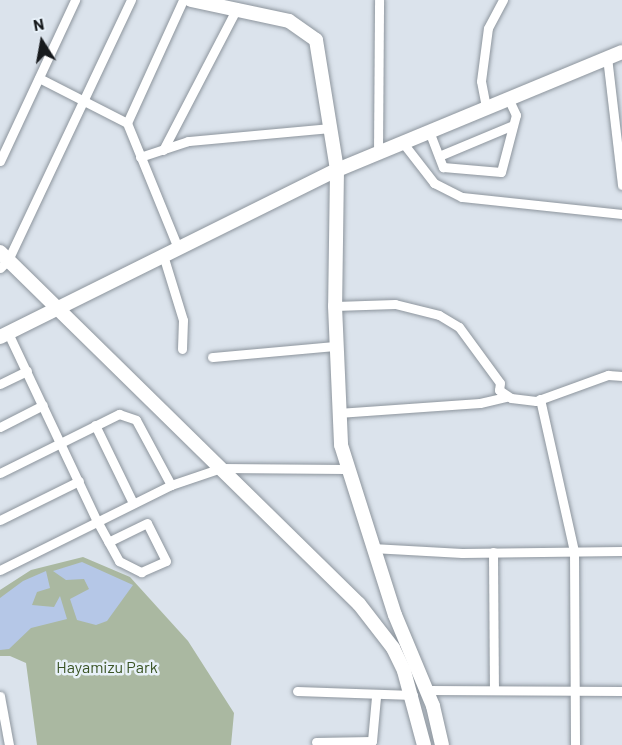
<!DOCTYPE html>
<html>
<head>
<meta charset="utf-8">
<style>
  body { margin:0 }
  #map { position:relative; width:622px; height:745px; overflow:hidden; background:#dbe3ec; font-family:Barlow,sans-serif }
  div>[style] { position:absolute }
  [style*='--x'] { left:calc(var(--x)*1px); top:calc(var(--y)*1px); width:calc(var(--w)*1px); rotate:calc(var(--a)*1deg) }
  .green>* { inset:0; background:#aab8a1 }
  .water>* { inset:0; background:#b5c7e7 }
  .roads { filter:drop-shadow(0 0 2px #8d959d) drop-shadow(0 0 2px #8d959d) }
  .street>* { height:9px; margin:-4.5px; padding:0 4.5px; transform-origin:4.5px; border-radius:4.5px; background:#fff }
  .secondary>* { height:14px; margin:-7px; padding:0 7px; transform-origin:7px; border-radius:7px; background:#fff }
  span { translate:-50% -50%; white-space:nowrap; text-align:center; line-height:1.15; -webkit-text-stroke:5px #e8f1f9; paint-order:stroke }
  .park-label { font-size:16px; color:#395323 }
  .north { position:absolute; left:12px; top:12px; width:60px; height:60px; -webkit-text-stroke:4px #e8f1f9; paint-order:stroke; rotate:349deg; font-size:16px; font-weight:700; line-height:24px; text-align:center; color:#171a1d }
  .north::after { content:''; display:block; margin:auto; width:21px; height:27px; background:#171a1d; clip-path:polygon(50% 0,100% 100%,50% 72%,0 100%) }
</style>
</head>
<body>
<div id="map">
  <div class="green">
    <div style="clip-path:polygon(83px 557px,130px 577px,188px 641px,234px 713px,231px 745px,37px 745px,26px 663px,10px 656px,0 656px,0 590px,31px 570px)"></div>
  </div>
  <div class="water">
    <div style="clip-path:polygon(82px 562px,133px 585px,107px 621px,96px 625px,77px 620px,70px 599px,89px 589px,84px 579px,66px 580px,53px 571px)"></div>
    <div style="clip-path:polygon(46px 571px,50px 588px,37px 592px,32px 605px,54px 607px,60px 596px,67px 619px,31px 628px,9px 649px,0 650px,0 598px,23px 581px)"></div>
  </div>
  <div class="roads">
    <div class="street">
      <div style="--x:607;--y:57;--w:129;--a:83.3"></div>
      <div style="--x:39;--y:78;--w:99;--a:27.1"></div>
      <div style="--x:127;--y:123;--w:135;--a:67.8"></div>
      <div style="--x:486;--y:107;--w:26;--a:-101"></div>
      <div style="--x:481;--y:81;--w:53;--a:-82.5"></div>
      <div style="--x:488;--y:28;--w:32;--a:-62"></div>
      <div style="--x:127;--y:123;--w:135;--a:-65.5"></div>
      <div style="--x:429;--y:131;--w:39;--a:69"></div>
      <div style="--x:443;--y:167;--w:58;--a:4.9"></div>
      <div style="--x:501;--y:172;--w:59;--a:-75.3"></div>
      <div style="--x:516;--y:115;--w:19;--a:-115"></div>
      <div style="--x:403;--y:143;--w:51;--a:52.2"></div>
      <div style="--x:434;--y:183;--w:31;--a:27"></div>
      <div style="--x:462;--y:197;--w:161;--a:6.1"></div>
      <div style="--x:163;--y:150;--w:158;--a:-62.5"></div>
      <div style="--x:378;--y:153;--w:153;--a:-89.6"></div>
      <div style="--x:439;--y:156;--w:80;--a:-22.7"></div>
      <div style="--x:140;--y:157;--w:51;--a:-18.4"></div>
      <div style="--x:188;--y:141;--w:144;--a:-5.2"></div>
      <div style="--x:0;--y:161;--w:178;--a:-65"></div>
      <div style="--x:163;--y:255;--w:68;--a:72.9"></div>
      <div style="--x:183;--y:320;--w:29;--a:92"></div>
      <div style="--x:0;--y:268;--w:11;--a:-45"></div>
      <div style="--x:8;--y:260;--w:288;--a:-64.7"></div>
      <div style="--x:335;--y:306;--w:60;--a:-1.9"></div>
      <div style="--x:395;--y:304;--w:45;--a:14"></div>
      <div style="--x:439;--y:315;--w:23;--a:31"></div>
      <div style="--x:459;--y:327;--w:69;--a:53.8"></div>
      <div style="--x:500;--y:383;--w:7;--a:98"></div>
      <div style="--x:499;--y:390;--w:14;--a:34"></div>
      <div style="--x:511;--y:398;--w:25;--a:7"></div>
      <div style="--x:536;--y:401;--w:77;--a:-19.9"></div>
      <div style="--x:608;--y:375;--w:14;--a:4"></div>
      <div style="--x:8;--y:333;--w:208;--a:64.7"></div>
      <div style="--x:97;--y:521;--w:46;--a:61.2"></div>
      <div style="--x:119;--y:561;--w:25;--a:27"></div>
      <div style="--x:141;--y:572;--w:27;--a:-24"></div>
      <div style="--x:166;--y:561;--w:42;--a:-116.6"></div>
      <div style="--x:147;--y:523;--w:43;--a:154"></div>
      <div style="--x:212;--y:357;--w:124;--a:-5.1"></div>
      <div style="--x:0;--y:384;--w:30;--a:-26"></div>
      <div style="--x:540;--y:399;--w:156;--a:77.4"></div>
      <div style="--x:574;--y:551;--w:194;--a:89.7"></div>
      <div style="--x:338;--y:413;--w:142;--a:-4"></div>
      <div style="--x:480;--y:403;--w:27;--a:-13"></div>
      <div style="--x:95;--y:425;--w:87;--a:64"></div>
      <div style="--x:0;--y:427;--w:48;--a:-27.1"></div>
      <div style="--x:0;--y:473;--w:133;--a:-26.4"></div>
      <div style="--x:119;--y:414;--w:18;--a:19"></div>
      <div style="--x:136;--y:420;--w:74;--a:61.7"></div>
      <div style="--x:0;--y:520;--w:88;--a:-26.3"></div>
      <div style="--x:372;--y:548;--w:90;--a:3.2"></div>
      <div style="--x:462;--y:553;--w:160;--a:-0.7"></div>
      <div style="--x:493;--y:552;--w:137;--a:89.6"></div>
      <div style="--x:0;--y:570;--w:191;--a:-26.4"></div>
      <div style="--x:171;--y:485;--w:53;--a:-18.8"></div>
      <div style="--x:221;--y:468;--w:124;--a:0.5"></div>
      <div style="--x:428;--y:690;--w:194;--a:0.3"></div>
      <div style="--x:297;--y:691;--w:116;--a:2"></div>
      <div style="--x:0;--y:696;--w:50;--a:79.6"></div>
      <div style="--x:316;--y:742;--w:56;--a:-1"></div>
      <div style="--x:372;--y:741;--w:44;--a:-84.8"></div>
    </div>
    <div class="secondary">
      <div style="--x:191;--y:0;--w:100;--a:12.1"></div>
      <div style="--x:289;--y:21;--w:33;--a:35"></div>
      <div style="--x:316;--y:40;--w:132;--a:80.8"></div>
      <div style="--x:337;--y:170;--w:136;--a:90.8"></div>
      <div style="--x:335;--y:306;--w:139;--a:87.5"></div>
      <div style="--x:341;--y:445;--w:178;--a:72.4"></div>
      <div style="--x:395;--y:615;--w:99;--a:67.3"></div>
      <div style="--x:433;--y:706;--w:40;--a:77"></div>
      <div style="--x:0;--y:252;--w:503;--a:44.44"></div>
      <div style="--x:359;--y:604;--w:56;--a:52.3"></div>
      <div style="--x:393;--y:648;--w:25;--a:64"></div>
      <div style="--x:404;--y:671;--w:77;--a:74.9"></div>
      <div style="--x:0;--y:337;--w:376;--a:-26.4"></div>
      <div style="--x:337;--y:170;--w:308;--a:-22.5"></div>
    </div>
  </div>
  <div class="park-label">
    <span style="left:107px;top:667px">Hayamizu Park</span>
  </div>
  <div class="north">N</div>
</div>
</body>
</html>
